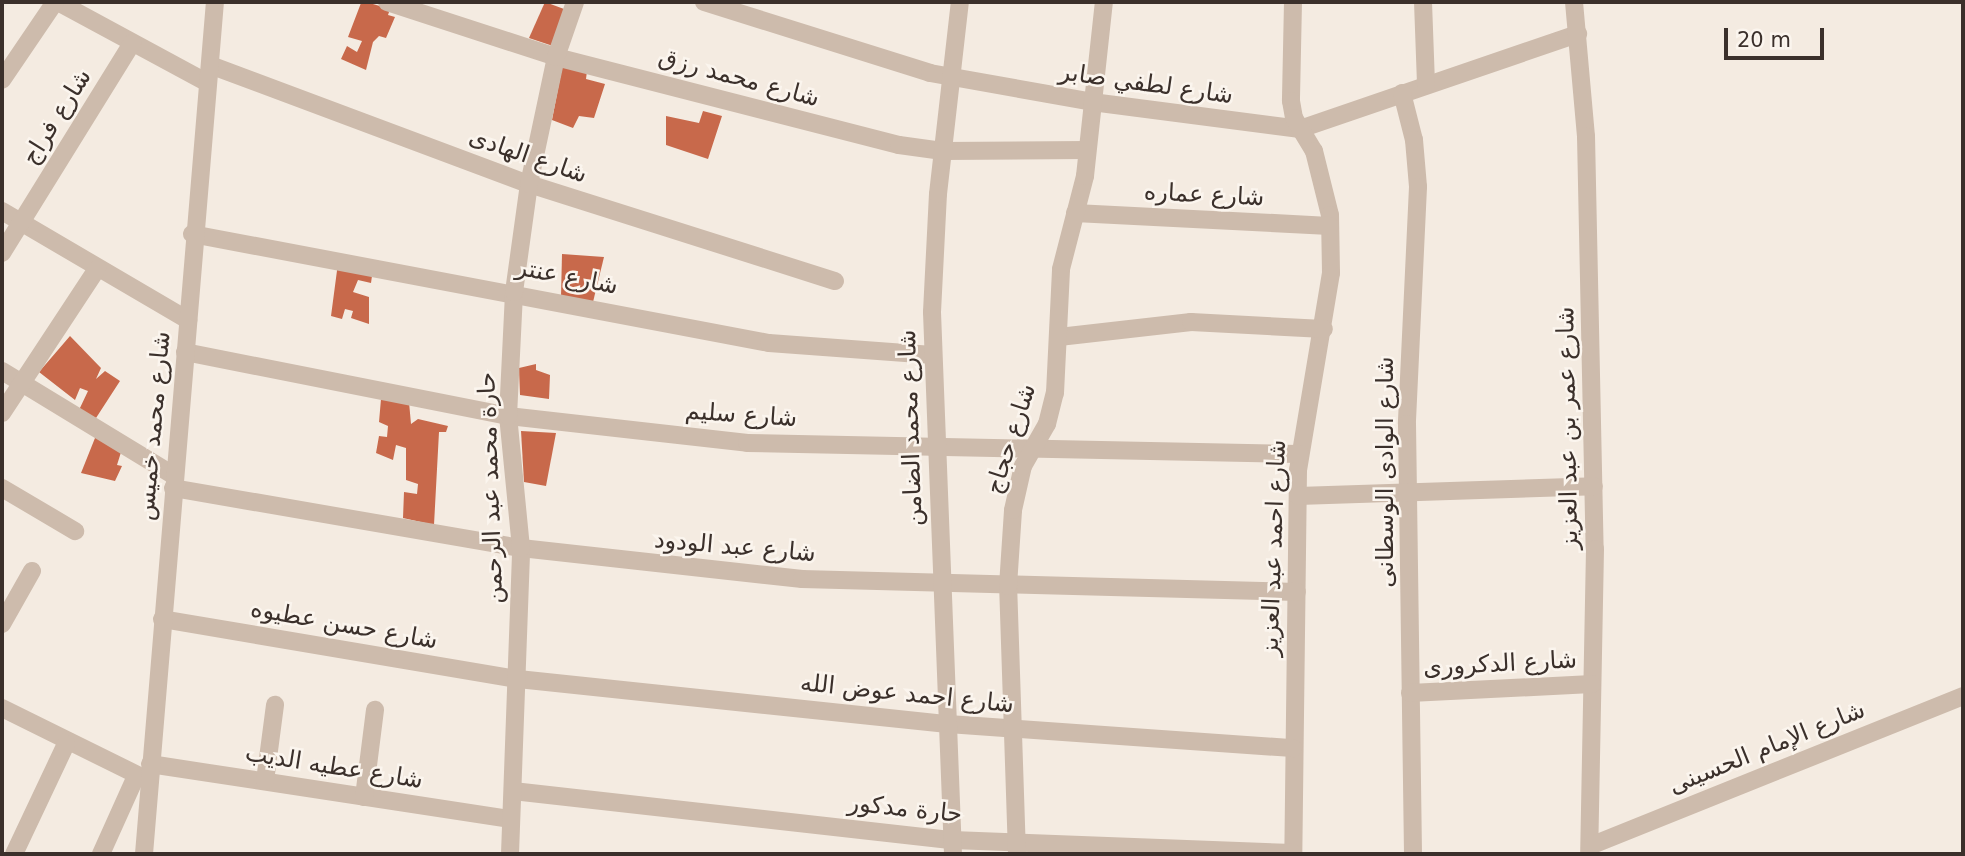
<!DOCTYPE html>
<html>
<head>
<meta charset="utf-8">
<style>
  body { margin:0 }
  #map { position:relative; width:1965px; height:856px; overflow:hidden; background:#f4ebe1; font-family:"DejaVu Sans",Vazirmatn,sans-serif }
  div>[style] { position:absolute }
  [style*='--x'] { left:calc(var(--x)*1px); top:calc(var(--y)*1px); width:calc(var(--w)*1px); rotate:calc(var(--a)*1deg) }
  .building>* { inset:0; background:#c8694b }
  .minor>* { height:18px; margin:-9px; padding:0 9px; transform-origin:9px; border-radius:9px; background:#cdbbac }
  span { translate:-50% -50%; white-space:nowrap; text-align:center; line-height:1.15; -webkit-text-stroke:5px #fbf5ee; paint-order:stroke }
  .street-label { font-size:24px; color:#3b302b }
  .frame { position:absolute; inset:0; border:4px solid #3b302b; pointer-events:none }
  .scale { position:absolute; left:1724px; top:28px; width:100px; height:32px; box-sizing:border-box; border:4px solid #3b302b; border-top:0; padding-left:9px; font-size:21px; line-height:24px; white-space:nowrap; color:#3b302b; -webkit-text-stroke:5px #fbf5ee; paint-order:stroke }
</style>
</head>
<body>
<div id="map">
  <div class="building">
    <div style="clip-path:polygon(366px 2px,390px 9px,388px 15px,395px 17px,386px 38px,379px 36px,373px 42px,366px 70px,341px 59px,347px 46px,357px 52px,362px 41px,348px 37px,361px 3px)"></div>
    <div style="clip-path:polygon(545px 2px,564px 9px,553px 46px,529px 38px)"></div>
    <div style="clip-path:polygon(563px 63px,587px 71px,586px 79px,605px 84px,594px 118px,579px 116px,573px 128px,552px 120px)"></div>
    <div style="clip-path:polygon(703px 111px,722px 116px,708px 159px,666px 145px,666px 116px,699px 123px)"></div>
    <div style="clip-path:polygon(562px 254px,604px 257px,593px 302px,561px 297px)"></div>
    <div style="clip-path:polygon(338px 263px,373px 269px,371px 283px,358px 280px,353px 292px,369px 297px,369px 324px,351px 318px,353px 311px,345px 309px,342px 319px,331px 316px)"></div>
    <div style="clip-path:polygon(70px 336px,101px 368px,96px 379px,105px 371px,120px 381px,96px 418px,79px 410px,88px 391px,80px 388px,75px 400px,39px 372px)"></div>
    <div style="clip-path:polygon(536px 364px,536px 370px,550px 375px,549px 399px,520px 395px,519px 368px)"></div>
    <div style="clip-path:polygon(381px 399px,409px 402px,411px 424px,418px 419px,448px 426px,446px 432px,439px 432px,434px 525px,403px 518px,404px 492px,417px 494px,418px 484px,406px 480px,406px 448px,396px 445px,393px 460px,376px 453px,379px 436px,387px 437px,388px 426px,379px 422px)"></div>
    <div style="clip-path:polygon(521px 431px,556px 433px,546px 486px,524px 482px)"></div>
    <div style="clip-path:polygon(103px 436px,122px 449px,117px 465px,122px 466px,115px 481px,81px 473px,95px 438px)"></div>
  </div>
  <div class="minor">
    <div style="--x:58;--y:2;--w:170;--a:28.4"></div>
    <div style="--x:387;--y:2;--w:178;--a:18"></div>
    <div style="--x:556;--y:57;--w:354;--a:14.4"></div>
    <div style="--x:899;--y:145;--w:44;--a:7.8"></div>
    <div style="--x:943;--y:151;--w:144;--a:-0.4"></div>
    <div style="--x:704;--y:2;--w:237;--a:17.4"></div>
    <div style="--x:930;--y:73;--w:165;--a:10.1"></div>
    <div style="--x:1092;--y:102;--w:210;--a:7.4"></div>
    <div style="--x:1300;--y:129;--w:294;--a:-18.9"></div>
    <div style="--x:1293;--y:2;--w:99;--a:91.2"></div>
    <div style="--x:1291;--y:101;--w:17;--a:80"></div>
    <div style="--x:1294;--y:118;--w:39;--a:59"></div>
    <div style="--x:1314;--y:151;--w:66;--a:76"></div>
    <div style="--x:1330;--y:215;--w:58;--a:89"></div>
    <div style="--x:1331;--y:273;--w:200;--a:99.5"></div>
    <div style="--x:1298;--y:470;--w:384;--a:90.7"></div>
    <div style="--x:1423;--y:2;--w:83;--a:87.9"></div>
    <div style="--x:1574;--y:2;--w:135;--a:84.9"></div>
    <div style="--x:1586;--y:136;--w:413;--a:88.8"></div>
    <div style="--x:1595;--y:549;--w:305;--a:91.1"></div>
    <div style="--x:210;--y:65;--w:340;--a:20.5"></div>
    <div style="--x:529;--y:184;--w:321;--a:17.6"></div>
    <div style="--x:2;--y:80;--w:94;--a:-55.8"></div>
    <div style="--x:1402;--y:93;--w:49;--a:75.7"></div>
    <div style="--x:1414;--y:140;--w:47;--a:85.1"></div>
    <div style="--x:1418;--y:187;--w:237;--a:92.7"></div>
    <div style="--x:1407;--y:424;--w:430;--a:89.2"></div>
    <div style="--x:2;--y:211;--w:216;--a:30.4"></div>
    <div style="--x:1075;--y:213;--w:255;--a:2.9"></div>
    <div style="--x:192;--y:234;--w:587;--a:10.7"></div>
    <div style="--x:769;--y:343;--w:164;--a:4.2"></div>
    <div style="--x:2;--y:253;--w:247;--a:-58.2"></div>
    <div style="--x:1059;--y:337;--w:133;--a:-6.5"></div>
    <div style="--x:1191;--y:322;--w:133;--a:3"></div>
    <div style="--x:185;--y:352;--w:329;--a:11.2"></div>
    <div style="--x:508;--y:416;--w:241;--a:6.4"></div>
    <div style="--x:747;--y:443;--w:553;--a:1.14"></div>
    <div style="--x:2;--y:371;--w:202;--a:31.3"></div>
    <div style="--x:2;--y:413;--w:173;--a:-56.6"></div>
    <div style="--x:2;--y:488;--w:85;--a:30.5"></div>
    <div style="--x:173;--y:488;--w:353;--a:9.8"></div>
    <div style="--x:521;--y:548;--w:283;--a:6.3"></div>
    <div style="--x:802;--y:579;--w:495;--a:1.5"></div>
    <div style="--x:1298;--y:496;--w:296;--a:-1.9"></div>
    <div style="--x:162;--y:619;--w:361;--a:9.6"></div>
    <div style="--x:518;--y:679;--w:432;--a:6"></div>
    <div style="--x:948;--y:724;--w:346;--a:4"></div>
    <div style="--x:2;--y:624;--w:61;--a:-60.5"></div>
    <div style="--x:1410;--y:693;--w:182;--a:-2.8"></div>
    <div style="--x:2;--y:708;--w:163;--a:26.3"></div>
    <div style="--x:150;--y:764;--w:365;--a:8.7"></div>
    <div style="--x:265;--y:781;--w:77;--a:-82.5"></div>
    <div style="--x:513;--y:791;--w:442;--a:6.4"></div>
    <div style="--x:952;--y:840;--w:341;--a:2.2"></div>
    <div style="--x:364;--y:797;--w:88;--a:-82.8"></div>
    <div style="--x:1590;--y:846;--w:402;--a:-21.9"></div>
    <div style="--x:14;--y:854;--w:122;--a:-64.7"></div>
    <div style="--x:101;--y:854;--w:85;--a:-65.8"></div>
    <div style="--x:144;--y:854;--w:855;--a:-85.24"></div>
    <div style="--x:510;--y:854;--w:306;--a:-87.9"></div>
    <div style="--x:521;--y:548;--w:133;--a:-95.6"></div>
    <div style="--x:508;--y:416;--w:124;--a:-87.2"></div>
    <div style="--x:514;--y:292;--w:109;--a:-82.1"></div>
    <div style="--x:529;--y:184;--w:130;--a:-78"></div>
    <div style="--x:556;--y:57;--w:58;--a:-70.9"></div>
    <div style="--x:953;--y:854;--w:542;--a:-92.22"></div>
    <div style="--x:932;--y:312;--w:118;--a:-87.1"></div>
    <div style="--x:938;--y:194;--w:193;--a:-83.5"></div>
    <div style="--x:1017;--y:854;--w:268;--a:-91.9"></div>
    <div style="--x:1008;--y:586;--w:76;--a:-86.2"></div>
    <div style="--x:1013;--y:510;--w:45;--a:-77.2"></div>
    <div style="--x:1023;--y:466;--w:48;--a:-60.3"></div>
    <div style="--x:1047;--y:424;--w:32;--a:-76"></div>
    <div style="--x:1055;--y:393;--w:124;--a:-87.2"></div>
    <div style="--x:1061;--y:269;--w:96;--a:-75.5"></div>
    <div style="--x:1085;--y:176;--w:175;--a:-83.8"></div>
  </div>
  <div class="street-label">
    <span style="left:739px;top:78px;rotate:15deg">شارع محمد رزق</span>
    <span style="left:1146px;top:84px;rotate:8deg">شارع لطفي صابر</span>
    <span style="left:57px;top:117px;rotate:-58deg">شارع فراج</span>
    <span style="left:528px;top:156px;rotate:19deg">شارع الهادى</span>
    <span style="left:1204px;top:195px;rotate:3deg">شارع عماره</span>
    <span style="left:567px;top:277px;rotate:11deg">شارع عنتر</span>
    <span style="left:741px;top:415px;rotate:4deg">شارع سليم</span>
    <span style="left:154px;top:426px;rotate:-85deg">شارع محمد خميس</span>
    <span style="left:911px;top:428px;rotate:-92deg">شارع محمد الضامن</span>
    <span style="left:1568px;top:428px;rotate:-91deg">شارع عمر بن عبد العزيز</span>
    <span style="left:1011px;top:439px;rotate:-72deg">شارع حجاج</span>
    <span style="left:1386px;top:472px;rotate:-90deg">شارع الوادى الوسطانى</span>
    <span style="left:491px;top:488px;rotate:-92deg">حارة محمد عبد الرحمن</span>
    <span style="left:735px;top:547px;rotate:5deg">شارع عبد الودود</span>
    <span style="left:1274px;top:548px;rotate:-88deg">شارع احمد عبد العزيز</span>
    <span style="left:344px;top:625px;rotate:10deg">شارع حسن عطيوه</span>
    <span style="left:1500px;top:664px;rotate:-3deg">شارع الدكرورى</span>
    <span style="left:907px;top:694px;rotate:6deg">شارع احمد عوض الله</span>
    <span style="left:1767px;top:748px;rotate:-22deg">شارع الإمام الحسينى</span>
    <span style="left:334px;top:767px;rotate:9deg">شارع عطيه الديب</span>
    <span style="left:905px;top:809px;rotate:6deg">حارة مدكور</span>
  </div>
  <div class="frame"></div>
  <div class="scale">20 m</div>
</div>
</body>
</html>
